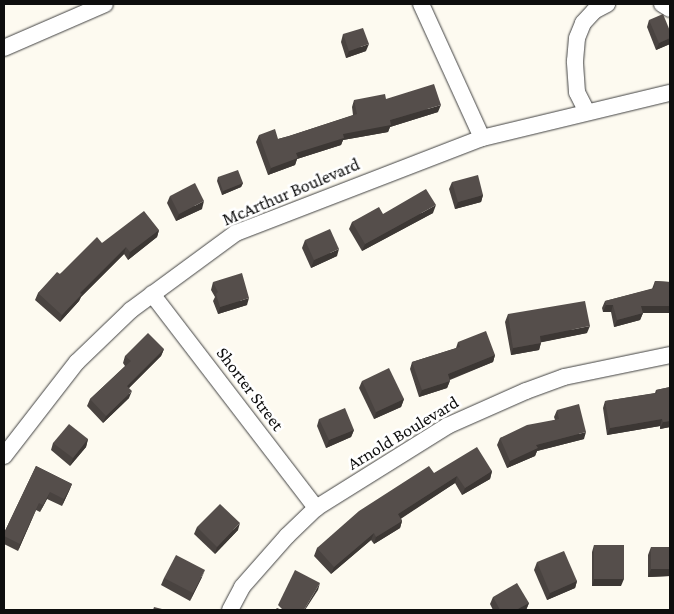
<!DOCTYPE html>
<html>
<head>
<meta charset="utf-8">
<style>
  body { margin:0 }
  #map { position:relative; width:674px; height:614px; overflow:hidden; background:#fdfaf0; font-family:"Crimson Pro",serif }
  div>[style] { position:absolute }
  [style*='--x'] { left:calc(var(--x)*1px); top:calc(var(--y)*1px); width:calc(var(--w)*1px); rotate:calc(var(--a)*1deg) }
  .roads { filter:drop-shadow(0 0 1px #414141) drop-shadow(0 0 1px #414141) }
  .minor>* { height:16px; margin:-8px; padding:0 8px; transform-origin:8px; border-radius:8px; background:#fff }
  .wall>* { inset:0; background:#494340 }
  .shaded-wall>* { inset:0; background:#3c3734 }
  .building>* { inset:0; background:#554e4b }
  span { translate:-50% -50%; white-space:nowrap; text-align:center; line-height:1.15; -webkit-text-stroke:5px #fff; paint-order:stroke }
  .street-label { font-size:18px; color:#0e0e0e }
  .frame { position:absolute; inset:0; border:5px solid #0e0e0e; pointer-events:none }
</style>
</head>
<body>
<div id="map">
  <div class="roads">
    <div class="minor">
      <div style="--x:421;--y:4;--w:147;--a:65.5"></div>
      <div style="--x:662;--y:4;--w:9;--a:32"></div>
      <div style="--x:4;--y:48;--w:110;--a:-23.5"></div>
      <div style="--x:587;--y:112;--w:22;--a:-117"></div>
      <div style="--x:577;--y:92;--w:31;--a:-94"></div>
      <div style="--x:575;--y:61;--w:23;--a:-85"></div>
      <div style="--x:577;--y:38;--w:16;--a:-68"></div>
      <div style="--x:583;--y:23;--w:16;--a:-47"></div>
      <div style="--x:594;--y:11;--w:15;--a:-28"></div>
      <div style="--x:152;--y:294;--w:270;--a:52.5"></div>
      <div style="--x:4;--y:456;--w:119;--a:-52.2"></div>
      <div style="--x:77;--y:362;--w:75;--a:-43.9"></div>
      <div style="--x:131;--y:310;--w:130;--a:-36.3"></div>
      <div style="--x:236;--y:233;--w:264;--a:-21.1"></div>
      <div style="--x:482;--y:138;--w:193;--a:-13.5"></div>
      <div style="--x:230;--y:610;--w:26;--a:-62"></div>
      <div style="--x:242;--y:587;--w:68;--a:-48.6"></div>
      <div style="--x:287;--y:536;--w:40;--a:-44"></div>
      <div style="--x:316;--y:508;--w:155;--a:-32"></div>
      <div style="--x:447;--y:426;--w:86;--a:-23.9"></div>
      <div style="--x:526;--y:391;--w:40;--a:-20.2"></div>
      <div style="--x:564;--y:377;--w:108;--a:-11.7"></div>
    </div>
  </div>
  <div class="wall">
    <div style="clip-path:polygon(649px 20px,670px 31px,670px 44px,656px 50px,647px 27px)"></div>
    <div style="clip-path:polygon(343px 34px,366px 51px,346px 58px,341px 42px)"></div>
    <div style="clip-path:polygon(386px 99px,438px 112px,390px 127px,388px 132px,343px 140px,341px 145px,297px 159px,295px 165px,268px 175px,256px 142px,259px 135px,278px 139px,289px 136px,353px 115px,352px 107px,354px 100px)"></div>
    <div style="clip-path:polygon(218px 177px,243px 183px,241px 187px,222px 195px,217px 181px)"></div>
    <div style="clip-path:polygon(452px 182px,483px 195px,481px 202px,455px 209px,449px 189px)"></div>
    <div style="clip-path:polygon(170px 196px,202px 209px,176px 221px,167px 203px)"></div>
    <div style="clip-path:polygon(433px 213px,362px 251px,349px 229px,352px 222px,383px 214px)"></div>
    <div style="clip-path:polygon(159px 230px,157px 237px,128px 260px,124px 254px,81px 297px,79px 301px,60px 322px,35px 300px,38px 293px,60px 274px,102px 243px)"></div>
    <div style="clip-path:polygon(305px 240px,337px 256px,311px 268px,302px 248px)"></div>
    <div style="clip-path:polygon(655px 281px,670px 282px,670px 313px,643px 313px,640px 320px,614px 327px,611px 312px,603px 312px,602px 308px,605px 301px,652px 289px)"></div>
    <div style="clip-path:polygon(213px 282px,247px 305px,218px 314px,213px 301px,215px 297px,211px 290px)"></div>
    <div style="clip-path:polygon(508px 314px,587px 333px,541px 342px,539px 350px,511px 355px,505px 322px)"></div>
    <div style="clip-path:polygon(458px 342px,495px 355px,493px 362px,450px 380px,447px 388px,419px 397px,410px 369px,412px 362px,456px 348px)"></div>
    <div style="clip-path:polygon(164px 349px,161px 356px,129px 388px,129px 398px,103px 423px,87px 406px,90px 399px,125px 366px,123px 363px,125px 356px)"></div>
    <div style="clip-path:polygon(362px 381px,404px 399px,401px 407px,374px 419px,359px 388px)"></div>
    <div style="clip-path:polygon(670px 387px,670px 427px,660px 429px,660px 426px,607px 435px,603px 408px,605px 401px,655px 393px,656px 390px)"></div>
    <div style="clip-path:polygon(557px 410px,584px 439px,537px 451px,535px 456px,507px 468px,497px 445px,500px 438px,555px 420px,554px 417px)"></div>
    <div style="clip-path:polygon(319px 419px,354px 430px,351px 437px,326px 448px,317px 426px)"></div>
    <div style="clip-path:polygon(88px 439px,86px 447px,70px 466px,51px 450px,53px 443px)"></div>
    <div style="clip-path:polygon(36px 466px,72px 484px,69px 491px,62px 506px,47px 499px,40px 512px,36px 510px,18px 551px,4px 544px,4px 533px)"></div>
    <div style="clip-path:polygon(492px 471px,490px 479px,462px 495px,455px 483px,401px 518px,402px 521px,400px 528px,374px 544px,371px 540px,331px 574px,314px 556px,317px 548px,434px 473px)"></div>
    <div style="clip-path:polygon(197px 527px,238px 530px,215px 554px,194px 534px)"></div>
    <div style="clip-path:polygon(594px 545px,621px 586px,592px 586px,592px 552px)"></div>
    <div style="clip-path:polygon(651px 547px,670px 547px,670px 576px,648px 577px,648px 555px)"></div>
    <div style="clip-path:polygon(537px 562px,577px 581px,575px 588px,547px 600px,534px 570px)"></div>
    <div style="clip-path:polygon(202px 577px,190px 601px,161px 585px,164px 578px)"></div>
    <div style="clip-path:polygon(493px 597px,529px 603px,526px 610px,493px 610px,490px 604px)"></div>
  </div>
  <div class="shaded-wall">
    <div style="clip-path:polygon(670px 38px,670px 44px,656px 50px,659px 43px)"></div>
    <div style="clip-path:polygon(369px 44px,366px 51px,346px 58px,349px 51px)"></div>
    <div style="clip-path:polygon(441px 105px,438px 112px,390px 127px,388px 132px,343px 140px,341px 145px,297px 159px,295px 165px,268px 175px,271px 168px,296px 153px,343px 134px)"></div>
    <div style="clip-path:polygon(243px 183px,241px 187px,222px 195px,223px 191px)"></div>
    <div style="clip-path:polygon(483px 195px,481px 202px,455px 209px,458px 202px)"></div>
    <div style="clip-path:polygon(204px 201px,202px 209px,176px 221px,179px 214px)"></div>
    <div style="clip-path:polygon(436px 205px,433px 213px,362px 251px,365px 244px)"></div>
    <div style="clip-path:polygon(159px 230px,157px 237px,128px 260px,130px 252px)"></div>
    <div style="clip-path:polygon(126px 247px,124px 254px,81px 297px,79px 301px,60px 322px,62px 315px,80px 293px)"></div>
    <div style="clip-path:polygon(339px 249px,337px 256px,311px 268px,314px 260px)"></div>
    <div style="clip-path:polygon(249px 298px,247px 305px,218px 314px,220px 307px)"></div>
    <div style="clip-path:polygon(606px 305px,613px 305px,611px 312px,603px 312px)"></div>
    <div style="clip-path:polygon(641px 306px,670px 306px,670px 313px,638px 313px)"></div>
    <div style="clip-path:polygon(643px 313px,640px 320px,614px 327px,617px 320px)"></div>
    <div style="clip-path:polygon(590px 326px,587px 333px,538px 343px,540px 336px)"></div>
    <div style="clip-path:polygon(541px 343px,539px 350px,511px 355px,513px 348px)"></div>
    <div style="clip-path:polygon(164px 349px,161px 356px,124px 393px,127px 386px)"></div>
    <div style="clip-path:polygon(495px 355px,493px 362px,445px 381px,448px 374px)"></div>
    <div style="clip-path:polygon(450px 381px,447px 388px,419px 397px,422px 390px)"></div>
    <div style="clip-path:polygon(132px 391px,129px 398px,103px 423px,106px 416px)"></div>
    <div style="clip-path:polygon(404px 399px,401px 407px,374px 419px,376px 412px)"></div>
    <div style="clip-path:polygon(662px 419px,660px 426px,607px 435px,610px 428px)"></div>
    <div style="clip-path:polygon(670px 421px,670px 427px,660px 429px,663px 422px)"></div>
    <div style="clip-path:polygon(354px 430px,351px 437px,326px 448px,329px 440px)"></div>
    <div style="clip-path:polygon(586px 432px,584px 439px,537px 451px,535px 456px,507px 468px,510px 461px,536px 445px)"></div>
    <div style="clip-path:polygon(88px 439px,86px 447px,70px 466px,73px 458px)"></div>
    <div style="clip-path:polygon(492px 471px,490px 479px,462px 495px,465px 488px)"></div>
    <div style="clip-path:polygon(457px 476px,455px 483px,396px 522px,398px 514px)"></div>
    <div style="clip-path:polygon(72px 484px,69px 491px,62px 506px,64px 499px)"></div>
    <div style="clip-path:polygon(50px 492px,47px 499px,40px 512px,43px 505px)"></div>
    <div style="clip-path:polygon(39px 503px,36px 510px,18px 551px,20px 544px)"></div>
    <div style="clip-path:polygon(402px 521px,400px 528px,374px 544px,376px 537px)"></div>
    <div style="clip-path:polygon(240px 523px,238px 530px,215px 554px,217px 547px)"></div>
    <div style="clip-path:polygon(374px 533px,371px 540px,331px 574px,334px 567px)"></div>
    <div style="clip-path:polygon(651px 569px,670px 569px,670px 576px,648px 577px)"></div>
    <div style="clip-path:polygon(205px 570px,202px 577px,190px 601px,193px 593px)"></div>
    <div style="clip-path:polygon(594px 579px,624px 579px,621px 586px,592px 586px)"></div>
    <div style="clip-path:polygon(577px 581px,575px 588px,547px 600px,550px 593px)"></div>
    <div style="clip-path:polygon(320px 583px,318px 590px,305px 610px,304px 610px)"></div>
    <div style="clip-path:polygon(529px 603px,526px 610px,516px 610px)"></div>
  </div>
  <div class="building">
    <div style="clip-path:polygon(663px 14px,670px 31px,670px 38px,659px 43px,649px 20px)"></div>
    <div style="clip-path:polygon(363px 28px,369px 44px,349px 51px,343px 34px)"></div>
    <div style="clip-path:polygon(434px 84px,441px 105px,390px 120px,391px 125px,343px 134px,344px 138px,296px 153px,298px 158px,271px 168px,259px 135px,275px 129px,278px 139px,289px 136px,357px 114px,354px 100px,385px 94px,386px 99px)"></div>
    <div style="clip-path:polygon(238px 170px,243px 183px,223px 191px,218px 177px)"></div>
    <div style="clip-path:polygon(478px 175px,483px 195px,458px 202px,452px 182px)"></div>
    <div style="clip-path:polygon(195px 183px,204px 201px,179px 214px,170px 196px)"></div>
    <div style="clip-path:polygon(426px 189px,436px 205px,365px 244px,352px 222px,379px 207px,383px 214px)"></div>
    <div style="clip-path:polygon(144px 211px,159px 230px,130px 252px,126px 247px,80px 293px,82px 294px,62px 315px,38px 293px,57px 272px,60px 274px,97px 237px,102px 243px)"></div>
    <div style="clip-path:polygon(330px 229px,339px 249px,314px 260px,305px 240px)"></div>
    <div style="clip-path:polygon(242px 273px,249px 298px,220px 307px,216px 294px,218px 292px,213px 282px)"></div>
    <div style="clip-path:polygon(655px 281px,670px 282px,670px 306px,641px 306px,643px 313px,617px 320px,613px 305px,606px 305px,605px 301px,654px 288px)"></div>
    <div style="clip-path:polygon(585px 301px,590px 326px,540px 336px,541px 343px,513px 348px,508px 314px)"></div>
    <div style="clip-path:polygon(486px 331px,495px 355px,448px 374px,450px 381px,422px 390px,412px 362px,460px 347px,458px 342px)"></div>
    <div style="clip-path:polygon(148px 333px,164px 349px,127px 386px,132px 391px,106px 416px,90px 399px,131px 361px,125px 356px)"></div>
    <div style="clip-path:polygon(389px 368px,404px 399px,376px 412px,362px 381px)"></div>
    <div style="clip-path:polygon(670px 387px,670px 421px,663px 422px,662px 419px,610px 428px,605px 401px,657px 393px,656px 390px)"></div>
    <div style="clip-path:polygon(579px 404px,586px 432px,536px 445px,538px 448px,510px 461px,500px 438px,527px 425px,559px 419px,557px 410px)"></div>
    <div style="clip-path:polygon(345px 408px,354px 430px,329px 440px,319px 419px)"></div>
    <div style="clip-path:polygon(69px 424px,88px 439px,73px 458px,53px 443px)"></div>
    <div style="clip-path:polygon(477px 447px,492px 471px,465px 488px,457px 476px,398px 514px,402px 521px,376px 537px,374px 533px,334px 567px,317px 548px,359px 511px,429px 466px,434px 473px)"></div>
    <div style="clip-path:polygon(36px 466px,72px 484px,64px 499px,50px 492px,43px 505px,39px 503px,20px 544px,4px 536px,4px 533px)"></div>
    <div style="clip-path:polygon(220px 504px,240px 523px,217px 547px,197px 527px)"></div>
    <div style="clip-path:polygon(594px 545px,624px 545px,624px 579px,594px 579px)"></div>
    <div style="clip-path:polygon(651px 547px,670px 547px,670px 569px,651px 569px)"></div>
    <div style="clip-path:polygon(564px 551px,577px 581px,550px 593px,537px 562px)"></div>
    <div style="clip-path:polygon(176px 555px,205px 570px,193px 593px,164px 578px)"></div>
    <div style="clip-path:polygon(295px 570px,320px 583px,304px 610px,283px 610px,278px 605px)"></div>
    <div style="clip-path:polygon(517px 583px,529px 603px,516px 610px,500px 610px,493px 597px)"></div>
    <div style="clip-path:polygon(154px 607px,166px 610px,153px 610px)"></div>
    <div style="clip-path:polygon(277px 608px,282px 610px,275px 610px)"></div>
  </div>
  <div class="street-label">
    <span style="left:291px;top:192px;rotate:-23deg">McArthur Boulevard</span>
    <span style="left:250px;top:389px;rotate:53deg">Shorter Street</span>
    <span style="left:403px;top:433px;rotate:-31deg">Arnold Boulevard</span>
  </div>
  <div class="frame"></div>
</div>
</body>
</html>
